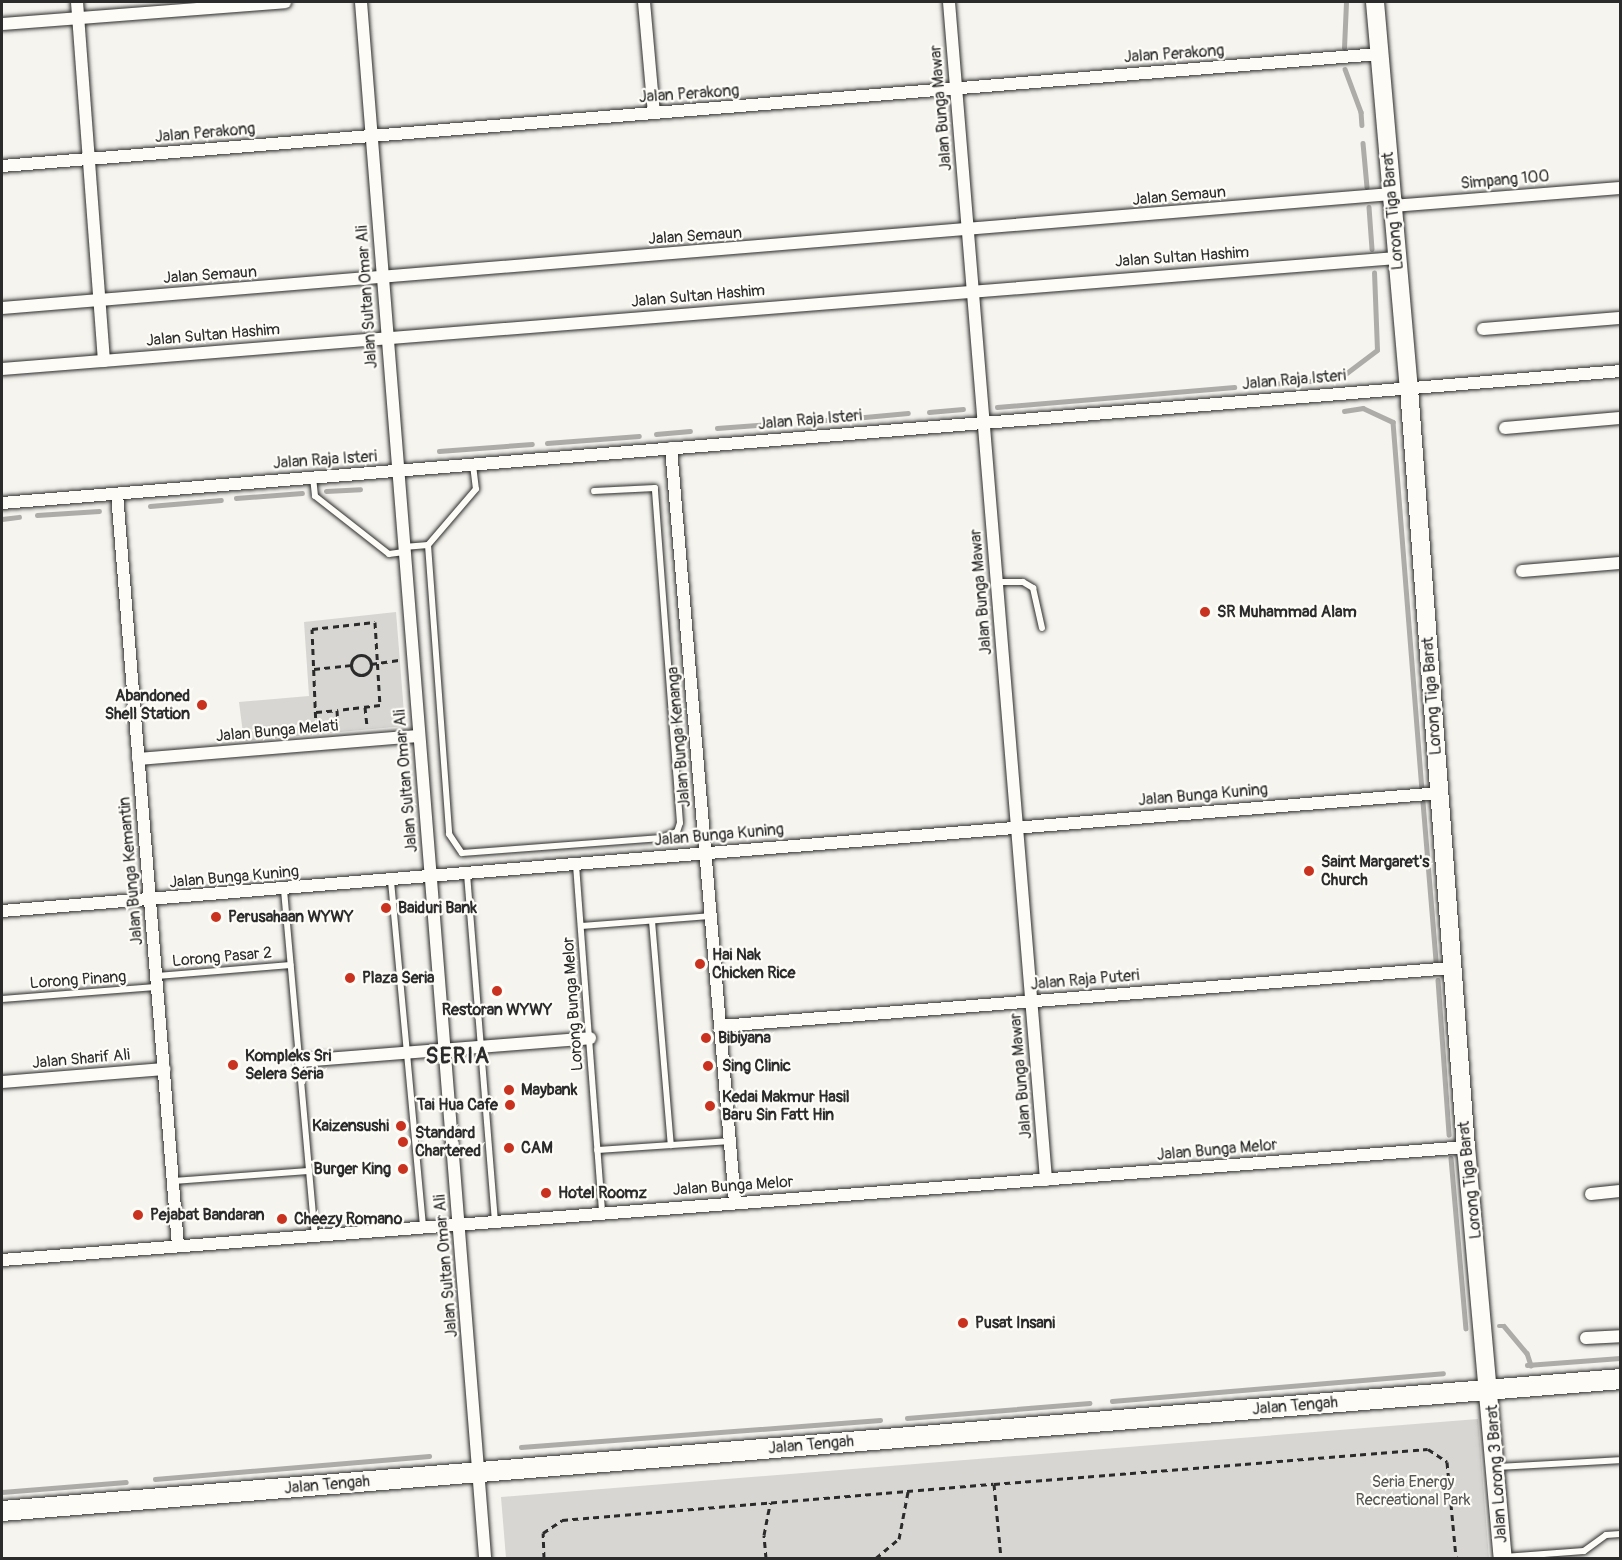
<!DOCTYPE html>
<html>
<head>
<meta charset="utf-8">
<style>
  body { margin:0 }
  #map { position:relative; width:1622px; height:1560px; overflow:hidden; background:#f5f4ef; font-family:Pangolin,sans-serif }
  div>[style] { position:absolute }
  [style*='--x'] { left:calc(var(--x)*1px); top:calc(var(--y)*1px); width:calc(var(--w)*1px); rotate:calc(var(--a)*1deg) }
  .green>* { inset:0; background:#d7d6d2 }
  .stream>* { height:4.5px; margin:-2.25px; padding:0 2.25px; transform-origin:2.25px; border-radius:2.25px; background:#adaca9 }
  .path>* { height:3px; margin-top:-1.5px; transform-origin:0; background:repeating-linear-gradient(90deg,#2b2b2b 0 6px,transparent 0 10.5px) }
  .path>.ring { margin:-1.5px; padding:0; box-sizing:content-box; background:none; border:3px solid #2b2b2b; border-radius:50% }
  .roads { filter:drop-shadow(0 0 2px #2b2b2b) drop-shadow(0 0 2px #2b2b2b) }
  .lane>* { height:6px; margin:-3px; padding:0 3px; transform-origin:3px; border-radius:3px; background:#fdfcf7 }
  .street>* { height:12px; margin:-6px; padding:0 6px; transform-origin:6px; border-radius:6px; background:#fdfcf7 }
  .secondary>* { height:18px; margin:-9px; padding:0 9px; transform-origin:9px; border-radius:9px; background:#fdfcf7 }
  .primary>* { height:20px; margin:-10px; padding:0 10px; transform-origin:10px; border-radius:10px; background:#fdfcf7 }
  .dots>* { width:16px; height:16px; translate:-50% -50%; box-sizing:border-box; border:3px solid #fdfcf7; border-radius:50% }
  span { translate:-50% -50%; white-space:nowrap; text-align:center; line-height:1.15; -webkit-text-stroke:4.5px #fdfcf7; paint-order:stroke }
  .street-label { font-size:16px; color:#2b2b2b }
  .poi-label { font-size:16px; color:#2b2b2b; font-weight:700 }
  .left { translate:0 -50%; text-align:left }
  .right { translate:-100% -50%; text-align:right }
  .park-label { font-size:16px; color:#565655 }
  .district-label { font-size:22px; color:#2b2b2b; font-weight:700; letter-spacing:1.5px }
  .frame { position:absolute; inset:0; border:3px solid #2b2b2b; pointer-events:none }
</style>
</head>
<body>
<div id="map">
  <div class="green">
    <div style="clip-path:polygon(396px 612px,405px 726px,244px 741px,239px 702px,309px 696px,304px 622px)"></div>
    <div style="clip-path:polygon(1478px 1419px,1489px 1558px,506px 1558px,501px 1497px)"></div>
  </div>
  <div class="stream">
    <div style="--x:1344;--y:48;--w:46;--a:-87.5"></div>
    <div style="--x:1345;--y:69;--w:46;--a:69.6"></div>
    <div style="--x:1361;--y:112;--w:13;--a:86"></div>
    <div style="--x:1363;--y:143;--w:44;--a:84.8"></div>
    <div style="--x:1369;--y:207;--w:42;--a:85.9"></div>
    <div style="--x:1340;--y:378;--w:46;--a:-37.1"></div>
    <div style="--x:1377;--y:350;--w:77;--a:-92.2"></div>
    <div style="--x:1255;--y:385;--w:68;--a:-4.2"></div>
    <div style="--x:997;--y:407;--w:238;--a:-4.8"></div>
    <div style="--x:1344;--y:411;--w:19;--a:-9"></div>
    <div style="--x:1363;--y:408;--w:33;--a:25"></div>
    <div style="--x:1393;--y:422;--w:367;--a:85.5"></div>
    <div style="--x:929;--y:412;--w:34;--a:-5"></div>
    <div style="--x:843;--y:419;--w:65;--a:-5.3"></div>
    <div style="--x:812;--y:421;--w:14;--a:-4"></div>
    <div style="--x:717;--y:428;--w:66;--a:-4.3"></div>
    <div style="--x:656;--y:434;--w:34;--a:-5"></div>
    <div style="--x:547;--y:443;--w:92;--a:-4.4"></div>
    <div style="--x:439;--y:451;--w:93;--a:-4.3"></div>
    <div style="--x:326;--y:491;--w:34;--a:-3"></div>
    <div style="--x:236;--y:498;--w:66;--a:-4.3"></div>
    <div style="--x:150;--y:506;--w:71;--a:-4.8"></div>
    <div style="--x:37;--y:515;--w:62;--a:-3.7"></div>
    <div style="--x:2;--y:519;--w:17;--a:-7"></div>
    <div style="--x:1423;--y:802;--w:160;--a:85.3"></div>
    <div style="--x:1438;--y:980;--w:155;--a:85.9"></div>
    <div style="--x:1451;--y:1158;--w:171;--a:85"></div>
    <div style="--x:1499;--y:1326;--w:5;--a:0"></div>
    <div style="--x:1504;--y:1326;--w:35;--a:50"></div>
    <div style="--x:1527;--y:1353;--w:13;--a:72"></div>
    <div style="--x:1527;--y:1365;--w:93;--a:-4.3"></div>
    <div style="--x:1112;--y:1401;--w:332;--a:-4.8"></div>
    <div style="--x:907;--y:1418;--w:183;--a:-4.7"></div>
    <div style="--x:521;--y:1447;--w:360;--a:-4.3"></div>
    <div style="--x:155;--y:1479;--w:275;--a:-4.8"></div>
    <div style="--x:2;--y:1492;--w:124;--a:-4.6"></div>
  </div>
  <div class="path">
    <div class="ring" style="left:351px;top:655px;width:17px;height:17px"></div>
    <div style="--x:371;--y:664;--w:28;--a:-8"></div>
    <div style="--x:314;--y:669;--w:37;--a:-6"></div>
    <div style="--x:365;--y:707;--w:19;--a:84"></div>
    <div style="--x:316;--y:712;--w:21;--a:-5"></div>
    <div style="--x:304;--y:730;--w:12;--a:-9"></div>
    <div style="--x:316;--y:728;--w:99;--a:-92.3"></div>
    <div style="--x:312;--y:629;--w:63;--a:-6.3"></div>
    <div style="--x:375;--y:622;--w:83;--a:86.6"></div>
    <div style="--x:380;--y:705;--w:43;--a:173.4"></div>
    <div style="--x:337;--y:710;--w:19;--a:87"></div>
    <div style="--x:994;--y:1484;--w:435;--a:-4.6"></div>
    <div style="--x:1428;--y:1449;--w:23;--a:34"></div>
    <div style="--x:1447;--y:1462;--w:96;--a:84.6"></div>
    <div style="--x:544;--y:1558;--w:25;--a:-92"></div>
    <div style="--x:543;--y:1533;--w:23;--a:-34"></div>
    <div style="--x:562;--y:1520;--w:433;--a:-4.8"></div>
    <div style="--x:994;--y:1484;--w:74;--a:84.6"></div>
    <div style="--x:766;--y:1558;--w:23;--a:-95"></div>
    <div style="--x:764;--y:1535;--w:33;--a:-79"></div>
    <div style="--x:876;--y:1558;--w:30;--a:-40"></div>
    <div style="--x:899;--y:1539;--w:48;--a:-79.2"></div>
  </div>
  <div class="roads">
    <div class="lane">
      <div style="--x:473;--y:465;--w:24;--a:83"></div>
      <div style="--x:476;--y:489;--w:74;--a:130.6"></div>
      <div style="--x:428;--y:545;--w:290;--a:85.8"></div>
      <div style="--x:449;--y:834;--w:23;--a:56"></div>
      <div style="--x:462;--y:853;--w:200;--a:-4.3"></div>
      <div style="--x:661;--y:838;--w:17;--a:-21"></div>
      <div style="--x:677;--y:832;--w:9;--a:-72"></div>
      <div style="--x:680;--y:823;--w:336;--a:-94.3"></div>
      <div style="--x:655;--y:488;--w:61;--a:177.2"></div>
      <div style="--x:313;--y:477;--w:19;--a:84"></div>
      <div style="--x:315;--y:496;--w:94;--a:38.1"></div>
      <div style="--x:389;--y:554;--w:15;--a:-8"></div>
      <div style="--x:404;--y:547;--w:24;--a:-5"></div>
      <div style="--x:997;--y:582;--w:26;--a:0"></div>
      <div style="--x:1023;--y:582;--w:12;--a:31"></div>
      <div style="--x:1033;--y:588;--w:41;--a:77.3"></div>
      <div style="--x:576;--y:865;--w:348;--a:85.7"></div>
      <div style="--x:467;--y:874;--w:347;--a:85.4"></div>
      <div style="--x:391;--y:881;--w:346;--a:84.7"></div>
      <div style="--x:284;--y:890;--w:345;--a:84.9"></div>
      <div style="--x:652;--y:921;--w:225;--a:85.2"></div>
      <div style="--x:581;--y:926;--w:129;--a:-4.4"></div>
      <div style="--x:157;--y:976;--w:134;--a:-4.7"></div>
      <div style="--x:2;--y:999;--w:154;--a:-4.5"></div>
      <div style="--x:597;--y:1150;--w:131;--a:-3.9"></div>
      <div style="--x:173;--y:1181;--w:136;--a:-4.2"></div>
      <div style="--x:1496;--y:1467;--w:124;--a:-3.2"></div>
      <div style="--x:1504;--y:1557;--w:80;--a:-4.3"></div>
      <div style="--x:1584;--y:1551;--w:27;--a:-36"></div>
      <div style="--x:1606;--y:1535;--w:14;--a:-4"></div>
    </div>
    <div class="street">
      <div style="--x:77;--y:2;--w:360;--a:85.7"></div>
      <div style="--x:361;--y:2;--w:1561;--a:85.44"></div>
      <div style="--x:644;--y:2;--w:111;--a:84.9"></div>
      <div style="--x:949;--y:2;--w:1182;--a:85.29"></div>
      <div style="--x:2;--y:24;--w:284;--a:-4.4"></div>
      <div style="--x:2;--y:166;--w:1383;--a:-4.65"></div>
      <div style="--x:1392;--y:206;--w:229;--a:-4.5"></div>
      <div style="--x:2;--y:308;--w:1394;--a:-4.69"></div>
      <div style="--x:1483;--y:329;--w:137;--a:-4.6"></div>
      <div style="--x:2;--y:369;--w:1399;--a:-4.55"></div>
      <div style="--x:1505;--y:428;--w:115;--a:-5"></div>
      <div style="--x:671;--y:448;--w:758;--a:85.15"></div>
      <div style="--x:117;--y:494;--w:754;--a:85.36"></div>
      <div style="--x:2;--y:503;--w:1623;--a:-4.66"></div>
      <div style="--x:1522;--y:571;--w:98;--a:-4.7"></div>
      <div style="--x:138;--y:759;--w:281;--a:-4.7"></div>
      <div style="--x:2;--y:911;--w:1442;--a:-4.69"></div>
      <div style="--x:720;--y:1026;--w:734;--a:-4.53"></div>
      <div style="--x:300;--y:1061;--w:291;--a:-4.5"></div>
      <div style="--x:2;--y:1082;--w:163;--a:-4.6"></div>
      <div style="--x:1591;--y:1194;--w:29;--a:-6"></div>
      <div style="--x:2;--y:1260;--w:1468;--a:-4.41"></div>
      <div style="--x:1586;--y:1338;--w:34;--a:-3"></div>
    </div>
    <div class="secondary">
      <div style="--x:1375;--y:2;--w:387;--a:85"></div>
      <div style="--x:1409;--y:388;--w:761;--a:85.71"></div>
      <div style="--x:1466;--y:1147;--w:413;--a:84.9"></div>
    </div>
    <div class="primary">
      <div style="--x:2;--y:1511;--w:1623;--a:-4.66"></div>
    </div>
  </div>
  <div class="dots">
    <div style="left:1205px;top:612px;background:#c8321e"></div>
    <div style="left:202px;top:705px;background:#c8321e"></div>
    <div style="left:1309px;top:871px;background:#c8321e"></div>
    <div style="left:386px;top:908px;background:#c8321e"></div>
    <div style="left:216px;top:917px;background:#c8321e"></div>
    <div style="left:700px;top:964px;background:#c8321e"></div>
    <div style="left:350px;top:978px;background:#c8321e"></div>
    <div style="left:497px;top:991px;background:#c8321e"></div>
    <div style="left:706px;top:1038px;background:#c8321e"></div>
    <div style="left:233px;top:1065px;background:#c8321e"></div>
    <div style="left:708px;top:1066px;background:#c8321e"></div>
    <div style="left:509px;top:1090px;background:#c8321e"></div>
    <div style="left:510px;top:1105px;background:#c8321e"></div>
    <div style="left:710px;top:1106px;background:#c8321e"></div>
    <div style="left:401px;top:1126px;background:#c8321e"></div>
    <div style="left:403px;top:1142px;background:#c8321e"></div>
    <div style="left:509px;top:1148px;background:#c8321e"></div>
    <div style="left:403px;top:1169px;background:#c8321e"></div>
    <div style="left:546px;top:1193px;background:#c8321e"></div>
    <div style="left:138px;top:1215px;background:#c8321e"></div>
    <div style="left:282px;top:1219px;background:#c8321e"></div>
    <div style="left:963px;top:1323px;background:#c8321e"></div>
  </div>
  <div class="street-label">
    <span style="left:1174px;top:54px;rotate:-4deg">Jalan Perakong</span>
    <span style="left:689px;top:94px;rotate:-4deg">Jalan Perakong</span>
    <span style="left:941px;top:108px;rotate:-95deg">Jalan Bunga Mawar</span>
    <span style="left:205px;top:133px;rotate:-5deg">Jalan Perakong</span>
    <span style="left:1505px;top:180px;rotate:-5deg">Simpang 100</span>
    <span style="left:1179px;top:196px;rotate:-5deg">Jalan Semaun</span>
    <span style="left:1393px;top:211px;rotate:-95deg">Lorong Tiga Barat</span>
    <span style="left:695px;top:236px;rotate:-4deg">Jalan Semaun</span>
    <span style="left:1182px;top:257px;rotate:-4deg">Jalan Sultan Hashim</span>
    <span style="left:210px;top:275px;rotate:-4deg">Jalan Semaun</span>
    <span style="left:698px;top:296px;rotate:-5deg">Jalan Sultan Hashim</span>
    <span style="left:367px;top:297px;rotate:-94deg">Jalan Sultan Omar Ali</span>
    <span style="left:213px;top:335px;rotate:-5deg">Jalan Sultan Hashim</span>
    <span style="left:1294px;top:380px;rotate:-5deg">Jalan Raja Isteri</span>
    <span style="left:810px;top:420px;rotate:-5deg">Jalan Raja Isteri</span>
    <span style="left:325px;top:460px;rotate:-4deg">Jalan Raja Isteri</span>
    <span style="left:981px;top:592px;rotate:-95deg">Jalan Bunga Mawar</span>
    <span style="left:1432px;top:696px;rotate:-94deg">Lorong Tiga Barat</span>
    <span style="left:277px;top:731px;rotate:-5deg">Jalan Bunga Melati</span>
    <span style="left:679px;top:737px;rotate:-95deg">Jalan Bunga Kenanga</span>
    <span style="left:406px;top:781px;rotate:-95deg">Jalan Sultan Omar Ali</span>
    <span style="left:1203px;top:795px;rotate:-5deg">Jalan Bunga Kuning</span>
    <span style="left:719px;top:835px;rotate:-5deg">Jalan Bunga Kuning</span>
    <span style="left:131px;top:871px;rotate:-95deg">Jalan Bunga Kemantin</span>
    <span style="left:234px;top:877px;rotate:-5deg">Jalan Bunga Kuning</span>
    <span style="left:222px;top:957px;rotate:-5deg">Lorong Pasar 2</span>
    <span style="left:78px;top:980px;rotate:-4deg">Lorong Pinang</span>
    <span style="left:1085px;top:980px;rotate:-5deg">Jalan Raja Puteri</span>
    <span style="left:573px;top:1004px;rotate:-94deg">Lorong Bunga Melor</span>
    <span style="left:81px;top:1059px;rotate:-5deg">Jalan Sharif Ali</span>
    <span style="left:1021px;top:1076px;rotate:-95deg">Jalan Bunga Mawar</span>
    <span style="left:1217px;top:1150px;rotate:-5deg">Jalan Bunga Melor</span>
    <span style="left:1470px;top:1180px;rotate:-96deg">Lorong Tiga Barat</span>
    <span style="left:733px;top:1186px;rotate:-4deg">Jalan Bunga Melor</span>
    <span style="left:446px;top:1266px;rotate:-95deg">Jalan Sultan Omar Ali</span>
    <span style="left:1295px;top:1406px;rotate:-5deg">Jalan Tengah</span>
    <span style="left:811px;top:1445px;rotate:-5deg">Jalan Tengah</span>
    <span style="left:1497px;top:1474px;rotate:-94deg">Jalan Lorong 3 Barat</span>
    <span style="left:327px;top:1485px;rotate:-5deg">Jalan Tengah</span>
  </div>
  <div class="poi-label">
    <span class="left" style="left:1217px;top:612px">SR Muhammad Alam</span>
    <span class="right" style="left:190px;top:705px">Abandoned<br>Shell Station</span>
    <span class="left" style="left:1321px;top:871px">Saint Margaret's<br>Church</span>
    <span class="left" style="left:398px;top:908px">Baiduri Bank</span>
    <span class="left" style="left:228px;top:917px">Perusahaan WYWY</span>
    <span class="left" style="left:712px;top:964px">Hai Nak<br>Chicken Rice</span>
    <span class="left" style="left:362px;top:978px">Plaza Seria</span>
    <span style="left:497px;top:1010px">Restoran WYWY</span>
    <span class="left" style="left:718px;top:1038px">Bibiyana</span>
    <span class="left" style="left:245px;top:1065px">Kompleks Sri<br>Selera Seria</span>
    <span class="left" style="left:722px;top:1066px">Sing Clinic</span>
    <span class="left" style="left:521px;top:1090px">Maybank</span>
    <span class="left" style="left:722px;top:1106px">Kedai Makmur Hasil<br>Baru Sin Fatt Hin</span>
    <span class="right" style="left:498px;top:1105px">Tai Hua Cafe</span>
    <span class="right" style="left:389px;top:1126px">Kaizensushi</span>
    <span class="left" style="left:415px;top:1142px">Standard<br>Chartered</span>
    <span class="left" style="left:521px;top:1148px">CAM</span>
    <span class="right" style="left:391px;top:1169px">Burger King</span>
    <span class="left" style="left:558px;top:1193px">Hotel Roomz</span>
    <span class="left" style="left:150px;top:1215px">Pejabat Bandaran</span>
    <span class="left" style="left:294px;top:1219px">Cheezy Romano</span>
    <span class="left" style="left:975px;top:1323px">Pusat Insani</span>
  </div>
  <div class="park-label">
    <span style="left:1413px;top:1491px">Seria Energy<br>Recreational Park</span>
  </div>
  <div class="district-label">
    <span style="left:458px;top:1057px">SERIA</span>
  </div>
  <div class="frame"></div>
</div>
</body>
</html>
